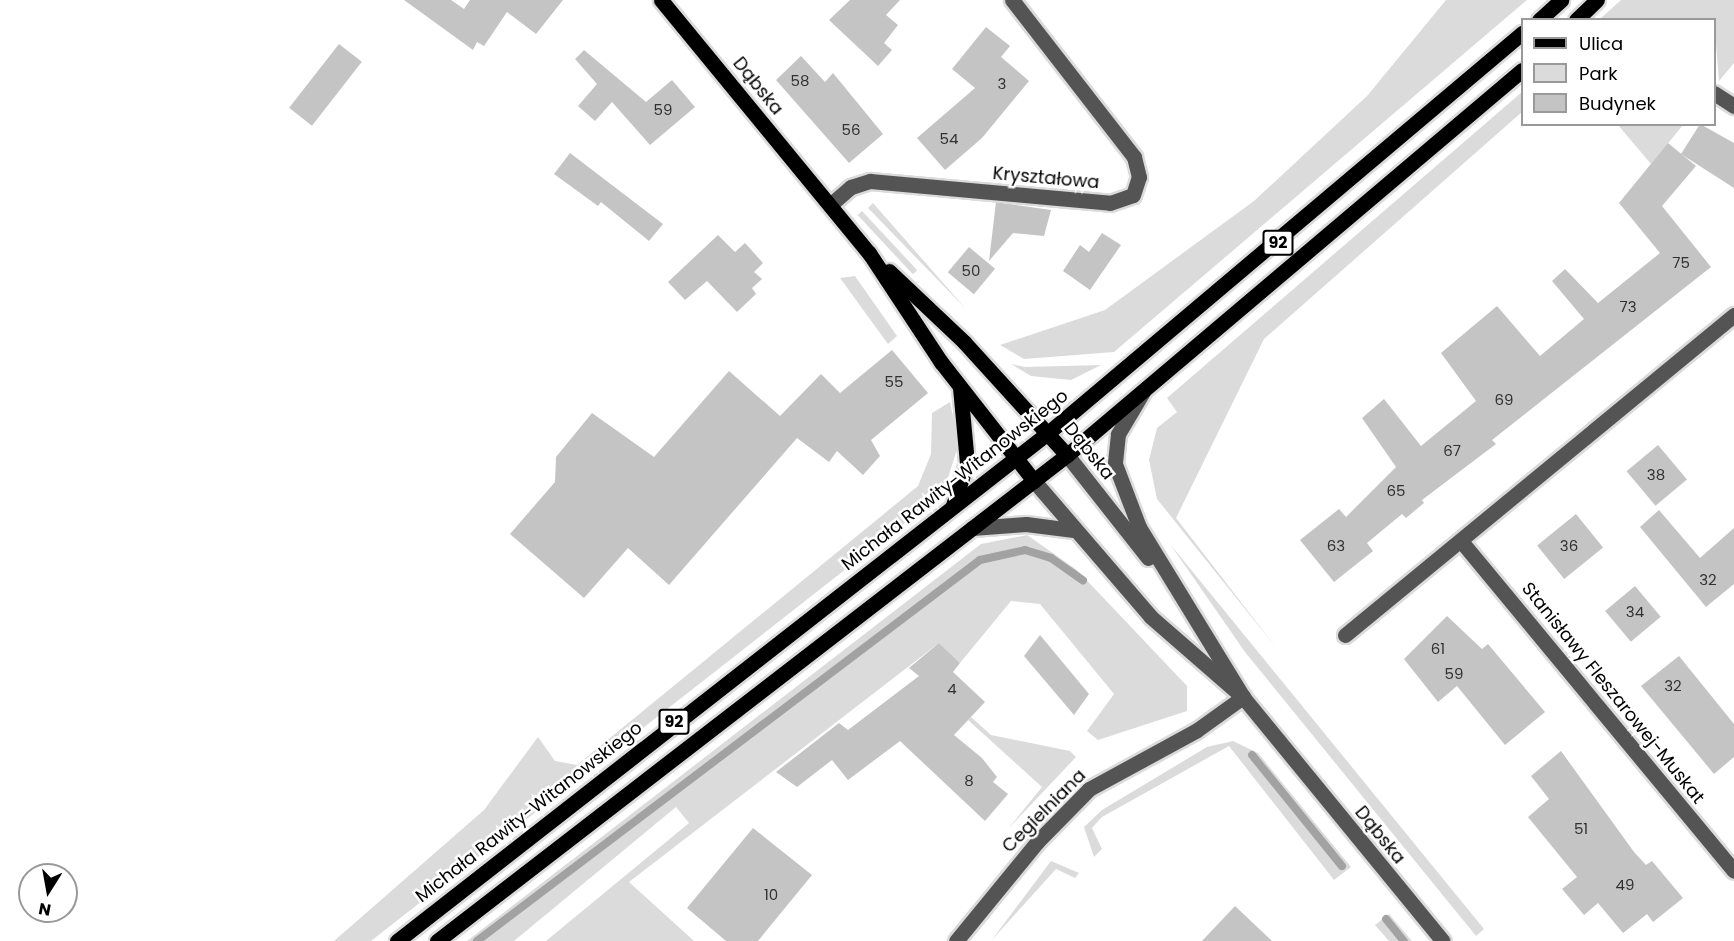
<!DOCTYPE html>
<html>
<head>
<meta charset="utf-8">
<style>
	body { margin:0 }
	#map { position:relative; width:1734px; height:941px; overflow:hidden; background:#fff; font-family:Poppins,sans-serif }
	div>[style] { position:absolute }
	.green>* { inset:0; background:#dbdbdb; transform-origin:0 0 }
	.stream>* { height:8px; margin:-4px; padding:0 4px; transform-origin:4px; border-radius:4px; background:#a2a2a2 }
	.building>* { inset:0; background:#c4c4c4; transform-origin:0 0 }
	.roads { filter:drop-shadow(2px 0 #dbdbdb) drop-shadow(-2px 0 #dbdbdb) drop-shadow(0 2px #dbdbdb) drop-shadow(0 -2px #dbdbdb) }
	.minor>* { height:15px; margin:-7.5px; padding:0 7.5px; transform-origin:7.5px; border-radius:7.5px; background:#545454 }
	.major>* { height:15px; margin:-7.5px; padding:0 7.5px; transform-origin:7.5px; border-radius:7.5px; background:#000 }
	span { translate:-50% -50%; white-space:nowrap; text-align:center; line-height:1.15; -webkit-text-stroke:5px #fff; paint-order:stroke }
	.number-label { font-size:15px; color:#313131 }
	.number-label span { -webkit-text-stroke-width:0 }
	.shield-label span { padding:2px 4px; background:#fff; border:2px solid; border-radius:4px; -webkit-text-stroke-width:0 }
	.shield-label { font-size:16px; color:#000; font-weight:700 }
	.street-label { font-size:18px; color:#000 }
	.legend { position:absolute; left:1521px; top:18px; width:195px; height:108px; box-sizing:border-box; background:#fff; border:2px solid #999; margin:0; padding:8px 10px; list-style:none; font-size:18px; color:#000 }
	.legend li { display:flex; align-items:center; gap:12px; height:30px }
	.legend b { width:30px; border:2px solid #999 }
	.north { position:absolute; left:18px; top:863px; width:60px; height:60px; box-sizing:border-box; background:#fff; border:2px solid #999; border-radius:50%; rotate:191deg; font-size:16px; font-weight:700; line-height:24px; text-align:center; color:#000 }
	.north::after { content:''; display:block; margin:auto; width:21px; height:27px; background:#000; clip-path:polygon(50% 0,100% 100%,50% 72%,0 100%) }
</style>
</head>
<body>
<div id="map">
	<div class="green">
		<i style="clip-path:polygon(1446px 0,1527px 0,1114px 352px,1024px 359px,1000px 345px,1105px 310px,1254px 201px,1367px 96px)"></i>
		<i style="clip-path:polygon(1621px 0,1734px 0,1734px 63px,1719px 81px,1714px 20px,1600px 19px)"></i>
		<i style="clip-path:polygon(1522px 92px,1522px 112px,1264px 339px,1176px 518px,1278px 650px,1157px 499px,1149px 460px,1157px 428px,1177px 412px,1167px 398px)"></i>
		<i style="clip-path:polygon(1618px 125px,1683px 125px,1651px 164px)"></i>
		<i style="clip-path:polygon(873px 203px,966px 309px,868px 208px)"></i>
		<i style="left:862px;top:211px;width:81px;height:6px;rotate:47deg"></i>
		<i style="clip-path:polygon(855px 276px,897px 336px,888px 344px,840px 278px)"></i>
		<i style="clip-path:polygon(1011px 364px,1025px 367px,1101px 365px,1071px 380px,1031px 376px)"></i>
		<i style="clip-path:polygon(950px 402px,959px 443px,948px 478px,925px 507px,371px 941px,334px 941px,484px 810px,538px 737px,555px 761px,577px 765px,918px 486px,931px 454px,932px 413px)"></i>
		<i style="clip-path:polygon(1027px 535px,1077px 570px,1187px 686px,1187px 711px,1098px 740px,1087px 731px,1114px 694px,1040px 604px,1011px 601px,960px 663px,939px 643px,629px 882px,694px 941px,546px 941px,689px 823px,676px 807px,514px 941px,467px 941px,981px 544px)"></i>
		<i style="clip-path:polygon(1170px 544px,1484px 929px,1476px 936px,1245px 652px)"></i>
		<i style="clip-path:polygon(971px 717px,991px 735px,1070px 751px,1076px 757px,1008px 829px,1042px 787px,968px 720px)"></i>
		<i style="clip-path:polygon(1233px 741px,1258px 753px,1351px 867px,1334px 880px,1229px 746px,1102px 817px,1092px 828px,1102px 849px,1094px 857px,1084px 827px,1102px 810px,1207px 747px)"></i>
		<i style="clip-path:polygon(1051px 861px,1079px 873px,1075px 878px,1056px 869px,991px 941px)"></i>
		<i style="clip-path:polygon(1389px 914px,1412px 941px,1389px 941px,1375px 925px)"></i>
	</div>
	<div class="stream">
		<i style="left:1252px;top:755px;width:143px;rotate:51deg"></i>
		<i style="left:1386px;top:919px;width:28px;rotate:51deg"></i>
		<i style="left:477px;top:941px;width:631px;rotate:-37.14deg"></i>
		<i style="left:980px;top:560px;width:46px;rotate:-12.5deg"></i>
		<i style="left:1025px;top:550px;width:27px;rotate:17deg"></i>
		<i style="left:1051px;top:558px;width:39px;rotate:35deg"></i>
	</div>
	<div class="building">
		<i style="clip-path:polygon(404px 0,451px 0,464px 9px,470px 0,563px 0,536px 34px,507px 12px,484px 46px,477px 42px,473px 50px)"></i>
		<i style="clip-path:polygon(850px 0,900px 0,886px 15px,898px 25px,884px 43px,892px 50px,878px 66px,829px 20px)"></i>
		<i style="clip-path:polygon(986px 27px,1010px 46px,1001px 57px,1029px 81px,982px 138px,945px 170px,917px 138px,975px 88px,952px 69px)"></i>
		<i style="left:339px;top:44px;width:29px;height:81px;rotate:38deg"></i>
		<i style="clip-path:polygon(584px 50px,646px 102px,672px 80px,695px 107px,650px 145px,612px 102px,595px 121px,578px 106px,597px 84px,575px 59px)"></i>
		<i style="clip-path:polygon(801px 56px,825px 82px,833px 73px,883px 134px,849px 163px,776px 80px)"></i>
		<i style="clip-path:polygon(1700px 124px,1734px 143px,1734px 188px,1681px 154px)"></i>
		<i style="clip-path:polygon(1668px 143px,1696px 166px,1662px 206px,1711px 267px,1492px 440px,1496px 444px,1422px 500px,1424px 503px,1406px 518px,1402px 514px,1367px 543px,1373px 551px,1334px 582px,1300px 540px,1339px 509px,1346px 517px,1396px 467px,1362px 418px,1384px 399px,1421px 446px,1476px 401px,1441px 353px,1497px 306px,1540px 356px,1584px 319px,1552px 281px,1565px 269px,1598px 303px,1660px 253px,1619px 203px)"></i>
		<i style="clip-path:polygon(570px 153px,663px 224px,649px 241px,601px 202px,598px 206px,554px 174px)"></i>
		<i style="clip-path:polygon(996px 202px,1051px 210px,1044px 236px,1013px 233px,989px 261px)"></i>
		<i style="clip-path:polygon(1102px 233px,1121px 245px,1090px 290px,1063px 271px,1080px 245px,1089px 252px)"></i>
		<i style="clip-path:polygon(718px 235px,735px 252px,745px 243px,763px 263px,754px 272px,762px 279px,752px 288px,756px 294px,737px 312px,707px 281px,685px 300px,668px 282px)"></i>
		<i style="left:969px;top:247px;width:34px;height:33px;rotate:40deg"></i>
		<i style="clip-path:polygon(892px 350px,928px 393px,871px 440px,880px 456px,863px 475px,837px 451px,829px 462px,797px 438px,669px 585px,628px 548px,584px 598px,510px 534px,555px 482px,556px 457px,592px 413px,654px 457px,729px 371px,780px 416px,821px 374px,840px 393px)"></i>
		<i style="left:1658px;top:445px;width:45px;height:41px;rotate:50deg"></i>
		<i style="clip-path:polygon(1659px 510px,1700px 558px,1734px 528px,1734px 584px,1706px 607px,1640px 527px)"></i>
		<i style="left:1576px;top:514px;width:43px;height:50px;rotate:51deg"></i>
		<i style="left:1635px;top:586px;width:40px;height:39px;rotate:50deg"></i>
		<i style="clip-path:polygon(1447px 616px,1482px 649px,1488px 644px,1545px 712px,1505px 745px,1457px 686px,1438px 702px,1404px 659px)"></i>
		<i style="clip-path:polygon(1040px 635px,1089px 694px,1074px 715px,1024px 656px)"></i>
		<i style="clip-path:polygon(939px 643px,960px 663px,953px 672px,985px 702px,954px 735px,982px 758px,997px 777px,993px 782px,1008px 794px,985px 821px,900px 741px,848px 780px,832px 760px,797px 787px,776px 772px,839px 723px,848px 730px,919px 676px,909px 668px)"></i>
		<i style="clip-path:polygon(1679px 656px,1734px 724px,1734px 757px,1714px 774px,1641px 686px)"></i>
		<i style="clip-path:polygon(1561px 751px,1634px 852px,1646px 865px,1652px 861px,1683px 898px,1653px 922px,1647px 914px,1623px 933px,1598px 903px,1584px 915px,1562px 889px,1577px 877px,1528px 817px,1549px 799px,1531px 776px)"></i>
		<i style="clip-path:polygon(753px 828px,812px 875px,758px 941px,726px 941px,687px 908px)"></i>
		<i style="clip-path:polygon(1235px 906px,1272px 941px,1202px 941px)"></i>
	</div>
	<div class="roads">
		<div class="minor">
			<i style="left:1714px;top:93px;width:24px;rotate:33deg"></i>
			<i style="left:830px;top:205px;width:28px;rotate:-41deg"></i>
			<i style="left:851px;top:187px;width:20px;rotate:-18deg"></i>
			<i style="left:870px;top:181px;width:241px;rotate:5.2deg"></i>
			<i style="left:1110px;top:203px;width:24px;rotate:-19deg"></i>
			<i style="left:1133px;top:195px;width:19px;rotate:-72deg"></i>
			<i style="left:1139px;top:177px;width:21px;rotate:-104deg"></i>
			<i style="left:1134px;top:157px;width:199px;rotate:-127.8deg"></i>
			<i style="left:1143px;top:392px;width:49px;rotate:120.8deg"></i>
			<i style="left:1118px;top:434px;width:30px;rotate:96deg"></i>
			<i style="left:1115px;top:464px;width:67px;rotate:69.1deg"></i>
			<i style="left:1139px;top:527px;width:199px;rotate:58.5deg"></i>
			<i style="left:1243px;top:697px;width:315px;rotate:50.7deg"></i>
			<i style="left:1067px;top:455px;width:131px;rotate:51.8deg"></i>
			<i style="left:1034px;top:481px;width:179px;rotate:49.3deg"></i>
			<i style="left:1151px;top:617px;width:116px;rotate:41.1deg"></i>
			<i style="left:972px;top:528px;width:54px;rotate:-4.2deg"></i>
			<i style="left:1026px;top:524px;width:46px;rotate:7.4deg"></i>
			<i style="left:1461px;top:541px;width:428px;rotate:50.4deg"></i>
			<i style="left:1345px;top:635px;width:504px;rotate:-39.44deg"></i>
			<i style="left:956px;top:941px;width:128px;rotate:-50.7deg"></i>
			<i style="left:1037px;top:842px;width:74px;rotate:-45.5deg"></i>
			<i style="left:1089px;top:789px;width:123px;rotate:-28.6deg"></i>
			<i style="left:1197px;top:730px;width:57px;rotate:-35.7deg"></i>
		</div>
		<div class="major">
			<i style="left:661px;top:0;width:328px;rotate:50.6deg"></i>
			<i style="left:869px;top:253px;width:131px;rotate:56.6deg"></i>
			<i style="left:941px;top:362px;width:151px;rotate:52deg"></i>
			<i style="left:1539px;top:20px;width:30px;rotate:-42deg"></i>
			<i style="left:1576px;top:20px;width:29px;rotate:-44deg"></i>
			<i style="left:889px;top:271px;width:103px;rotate:43.4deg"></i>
			<i style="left:964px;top:342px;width:153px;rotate:47.7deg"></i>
			<i style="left:953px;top:505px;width:44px;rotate:-71.6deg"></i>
			<i style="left:967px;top:463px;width:75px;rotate:-95.3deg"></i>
			<i style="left:397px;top:941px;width:827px;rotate:-37.98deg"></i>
			<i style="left:1049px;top:432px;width:619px;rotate:-40.15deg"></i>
			<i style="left:437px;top:941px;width:796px;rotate:-37.65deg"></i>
			<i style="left:1067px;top:455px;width:596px;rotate:-40.24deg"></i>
		</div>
	</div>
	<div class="number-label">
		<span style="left:800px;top:81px">58</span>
		<span style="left:1002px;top:84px">3</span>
		<span style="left:663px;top:110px">59</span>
		<span style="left:851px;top:130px">56</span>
		<span style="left:949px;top:139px">54</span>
		<span style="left:1681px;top:263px">75</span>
		<span style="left:971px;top:271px">50</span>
		<span style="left:1628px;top:307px">73</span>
		<span style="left:894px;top:382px">55</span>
		<span style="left:1504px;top:400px">69</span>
		<span style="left:1452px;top:451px">67</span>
		<span style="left:1656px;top:475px">38</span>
		<span style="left:1396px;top:491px">65</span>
		<span style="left:1336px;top:546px">63</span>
		<span style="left:1569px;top:546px">36</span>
		<span style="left:1708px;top:580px">32</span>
		<span style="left:1635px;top:612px">34</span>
		<span style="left:1438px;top:649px">61</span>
		<span style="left:1454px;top:674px">59</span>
		<span style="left:1673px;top:686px">32</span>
		<span style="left:952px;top:689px">4</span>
		<span style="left:969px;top:781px">8</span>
		<span style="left:1581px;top:829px">51</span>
		<span style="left:1625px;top:885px">49</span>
		<span style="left:771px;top:895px">10</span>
	</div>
	<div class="shield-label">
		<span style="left:1278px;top:243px">92</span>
		<span style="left:674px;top:722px">92</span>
	</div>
	<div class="street-label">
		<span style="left:758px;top:86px;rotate:51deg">Dąbska</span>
		<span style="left:1046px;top:178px;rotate:5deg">Kryształowa</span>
		<span style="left:1089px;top:451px;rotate:51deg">Dąbska</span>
		<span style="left:955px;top:480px;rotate:-38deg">Michała Rawity-Witanowskiego</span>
		<span style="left:1613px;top:693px;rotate:51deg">Stanisławy Fleszarowej-Muskat</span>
		<span style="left:1044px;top:811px;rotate:-45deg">Cegielniana</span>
		<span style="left:529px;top:812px;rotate:-38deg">Michała Rawity-Witanowskiego</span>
		<span style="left:1380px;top:835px;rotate:51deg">Dąbska</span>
	</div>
	<ul class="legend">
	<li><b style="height:8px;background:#000"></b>Ulica</li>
	<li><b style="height:16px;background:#dbdbdb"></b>Park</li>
	<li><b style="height:16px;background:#c4c4c4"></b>Budynek</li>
	</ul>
	<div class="north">N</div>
</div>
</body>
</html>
